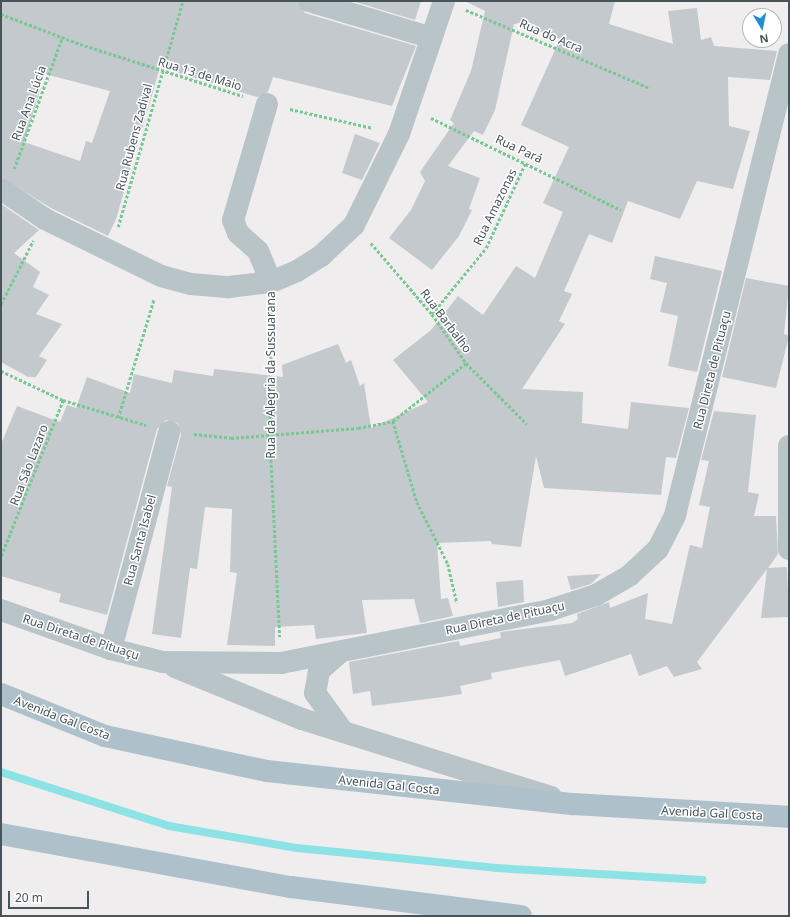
<!DOCTYPE html>
<html>
<head>
<meta charset="utf-8">
<style>
	body { margin:0 }
	#map { position:relative; width:790px; height:917px; overflow:hidden; background:#f0edee; font-family:"Noto Sans",sans-serif }
	div>[style] { position:absolute }
	.stream>* { height:8px; margin:-4px; padding:0 4px; transform-origin:4px; border-radius:4px; background:#8de2e6 }
	.building>* { inset:0; background:#c4c9cd }
	.path>* { height:2.5px; margin-top:-1.25px; transform-origin:0; background:repeating-linear-gradient(90deg,#77c893 0 3px,transparent 0 5px) }
	.minor>* { height:22px; margin:-11px; padding:0 11px; transform-origin:11px; border-radius:11px; background:#b9c4c9 }
	.major>* { height:22px; margin:-11px; padding:0 11px; transform-origin:11px; border-radius:11px; background:#aec1cb }
	span { translate:-50% -50%; white-space:nowrap; text-align:center; line-height:1.15; -webkit-text-stroke:3px #fff; paint-order:stroke }
	.street-label { font-size:12px; color:#475459 }
	.frame { position:absolute; inset:0; border:2px solid #475459; pointer-events:none }
	.north { position:absolute; left:742px; top:8px; width:40px; height:40px; box-sizing:border-box; background:#fff; border:1px solid #b5bbbd; border-radius:50%; rotate:170deg; font-size:11px; font-weight:700; line-height:16px; text-align:center; color:#475459 }
	.north::after { content:''; display:block; margin:auto; width:14px; height:18px; background:#238dd4; clip-path:polygon(50% 0,100% 100%,50% 72%,0 100%) }
	.scale { position:absolute; left:8px; top:891px; width:81px; height:18px; box-sizing:border-box; border:2px solid #475459; border-top:0; padding-left:5px; font-size:12px; line-height:14px; white-space:nowrap; color:#475459; -webkit-text-stroke:3px #fff; paint-order:stroke }
</style>
</head>
<body>
<div id="map">
	<div class="stream">
		<i style="left:1px;top:772px;width:176px;rotate:17.8deg"></i>
		<i style="left:169px;top:826px;width:130px;rotate:9.8deg"></i>
		<i style="left:297px;top:848px;width:200px;rotate:5.7deg"></i>
		<i style="left:496px;top:868px;width:207px;rotate:3.3deg"></i>
	</div>
	<div class="building">
		<i style="clip-path:polygon(evenodd,1px 1px,297px 1px,305px 13px,416px 46px,392px 106px,273px 77px,268px 92px,257px 97px,160px 67px,116px 219px,108px 236px,51px 208px,1px 177px,1px 1px,45px 74px,110px 91px,92px 143px,86px 141px,80px 161px,24px 142px,45px 74px)"></i>
		<i style="clip-path:polygon(352px 1px,421px 1px,415px 20px)"></i>
		<i style="clip-path:polygon(465px 1px,615px 1px,609px 24px,673px 44px,668px 11px,697px 8px,701px 40px,711px 37px,714px 46px,777px 51px,770px 80px,728px 77px,729px 126px,750px 131px,733px 189px,697px 181px,680px 219px,628px 201px,612px 243px,589px 234px,564px 291px,572px 294px,559px 321px,565px 324px,522px 389px,583px 392px,582px 423px,628px 429px,631px 402px,689px 408px,676px 458px,666px 457px,661px 495px,544px 488px,536px 456px,521px 547px,492px 544px,491px 541px,437px 543px,441px 599px,448px 598px,453px 616px,420px 623px,414px 599px,362px 600px,367px 633px,316px 639px,314px 625px,275px 627px,275px 646px,227px 645px,237px 573px,230px 572px,232px 509px,205px 507px,197px 569px,190px 568px,181px 638px,152px 634px,172px 487px,167px 486px,181px 435px,178px 423px,166px 420px,157px 429px,107px 615px,59px 602px,61px 594px,1px 576px,1px 444px,17px 406px,60px 422px,67px 405px,76px 408px,87px 377px,130px 393px,134px 374px,172px 383px,174px 370px,213px 376px,214px 369px,283px 377px,282px 365px,338px 344px,346px 363px,351px 360px,360px 386px,364px 383px,371px 428px,428px 402px,393px 360px,431px 330px,458px 296px,483px 315px,516px 266px,535px 278px,563px 212px,543px 203px,569px 147px,521px 125px,560px 39px,519px 23px,514px 24px,495px 110px,483px 135px,474px 131px,448px 166px,480px 178px,469px 209px,472px 210px,459px 236px,432px 270px,389px 238px,411px 210px,425px 181px,420px 172px,454px 123px,450px 120px,471px 71px,485px 11px)"></i>
		<i style="clip-path:polygon(355px 134px,380px 143px,362px 180px,342px 173px)"></i>
		<i style="clip-path:polygon(1px 204px,39px 230px,14px 253px,40px 272px,33px 287px,49px 295px,36px 314px,62px 324px,39px 356px,47px 360px,36px 377px,28px 377px,1px 362px)"></i>
		<i style="clip-path:polygon(655px 256px,722px 271px,697px 372px,668px 366px,678px 316px,660px 312px,667px 283px,650px 279px)"></i>
		<i style="clip-path:polygon(746px 278px,789px 286px,784px 334px,789px 336px,776px 388px,722px 377px)"></i>
		<i style="clip-path:polygon(714px 411px,756px 415px,748px 492px,759px 494px,754px 516px,776px 516px,778px 554px,768px 568px,787px 567px,789px 617px,761px 618px,767px 569px,697px 662px,702px 669px,674px 677px,667px 666px,639px 676px,631px 654px,565px 676px,560px 660px,491px 673px,492px 679px,460px 686px,462px 694px,435px 698px,372px 706px,370px 691px,353px 694px,349px 662px,459px 641px,460px 646px,501px 638px,500px 632px,572px 623px,578px 619px,577px 614px,609px 602px,610px 608px,648px 593px,645px 619px,672px 624px,690px 545px,702px 548px,710px 507px,699px 505px,709px 461px,701px 460px)"></i>
		<i style="clip-path:polygon(601px 574px,591px 584px,571px 590px,567px 576px)"></i>
		<i style="clip-path:polygon(523px 580px,524px 602px,498px 607px,496px 582px)"></i>
	</div>
	<div class="path">
		<i style="left:466px;top:10px;width:200px;rotate:23deg"></i>
		<i style="left:1px;top:14px;width:85px;rotate:20.8deg"></i>
		<i style="left:80px;top:44px;width:171px;rotate:17.7deg"></i>
		<i style="left:290px;top:109px;width:85px;rotate:12.9deg"></i>
		<i style="left:431px;top:118px;width:211px;rotate:25.8deg"></i>
		<i style="left:14px;top:169px;width:140px;rotate:-69.9deg"></i>
		<i style="left:118px;top:227px;width:235px;rotate:-74deg"></i>
		<i style="left:371px;top:243px;width:94px;rotate:49.3deg"></i>
		<i style="left:432px;top:314px;width:60px;rotate:55.2deg"></i>
		<i style="left:466px;top:363px;width:86px;rotate:45deg"></i>
		<i style="left:1px;top:304px;width:71px;rotate:-63.1deg"></i>
		<i style="left:272px;top:306px;width:129px;rotate:90.9deg"></i>
		<i style="left:270px;top:435px;width:202px;rotate:87.2deg"></i>
		<i style="left:432px;top:314px;width:85px;rotate:-50.7deg"></i>
		<i style="left:486px;top:248px;width:95px;rotate:-65.1deg"></i>
		<i style="left:1px;top:371px;width:68px;rotate:25.1deg"></i>
		<i style="left:63px;top:400px;width:87px;rotate:16.8deg"></i>
		<i style="left:118px;top:418px;width:124px;rotate:-73.2deg"></i>
		<i style="left:393px;top:421px;width:84px;rotate:73.5deg"></i>
		<i style="left:417px;top:502px;width:69px;rotate:63.4deg"></i>
		<i style="left:448px;top:564px;width:40px;rotate:77deg"></i>
		<i style="left:194px;top:434px;width:37px;rotate:6deg"></i>
		<i style="left:231px;top:438px;width:127px;rotate:-4.5deg"></i>
		<i style="left:358px;top:428px;width:36px;rotate:-11deg"></i>
		<i style="left:393px;top:421px;width:93px;rotate:-38.5deg"></i>
		<i style="left:1px;top:556px;width:168px;rotate:-68.3deg"></i>
	</div>
	<div class="minor">
		<i style="left:309px;top:1px;width:128px;rotate:16.7deg"></i>
		<i style="left:267px;top:104px;width:121px;rotate:106.3deg"></i>
		<i style="left:233px;top:220px;width:14px;rotate:69deg"></i>
		<i style="left:238px;top:233px;width:27px;rotate:42deg"></i>
		<i style="left:258px;top:251px;width:34px;rotate:67deg"></i>
		<i style="left:1px;top:189px;width:53px;rotate:34.3deg"></i>
		<i style="left:45px;top:219px;width:129px;rotate:26.2deg"></i>
		<i style="left:161px;top:276px;width:31px;rotate:15deg"></i>
		<i style="left:191px;top:284px;width:38px;rotate:5deg"></i>
		<i style="left:229px;top:287px;width:42px;rotate:-6.8deg"></i>
		<i style="left:271px;top:282px;width:28px;rotate:-23deg"></i>
		<i style="left:297px;top:271px;width:28px;rotate:-32deg"></i>
		<i style="left:321px;top:256px;width:45px;rotate:-43.2deg"></i>
		<i style="left:354px;top:225px;width:102px;rotate:-63.7deg"></i>
		<i style="left:399px;top:134px;width:140px;rotate:-71.3deg"></i>
		<i style="left:789px;top:446px;width:103px;rotate:90deg"></i>
		<i style="left:1px;top:610px;width:117px;rotate:19.5deg"></i>
		<i style="left:111px;top:649px;width:54px;rotate:14deg"></i>
		<i style="left:163px;top:662px;width:118px;rotate:0.5deg"></i>
		<i style="left:281px;top:663px;width:274px;rotate:-11.1deg"></i>
		<i style="left:550px;top:610px;width:48px;rotate:-18.1deg"></i>
		<i style="left:596px;top:595px;width:39px;rotate:-30deg"></i>
		<i style="left:630px;top:575px;width:38px;rotate:-43deg"></i>
		<i style="left:658px;top:549px;width:38px;rotate:-63deg"></i>
		<i style="left:675px;top:515px;width:475px;rotate:-76.1deg"></i>
		<i style="left:111px;top:649px;width:225px;rotate:-75deg"></i>
		<i style="left:339px;top:653px;width:27px;rotate:138deg"></i>
		<i style="left:319px;top:671px;width:22px;rotate:100deg"></i>
		<i style="left:315px;top:693px;width:46px;rotate:53.9deg"></i>
		<i style="left:175px;top:667px;width:137px;rotate:22.3deg"></i>
		<i style="left:302px;top:719px;width:261px;rotate:17.4deg"></i>
	</div>
	<div class="major">
		<i style="left:1px;top:694px;width:112px;rotate:22deg"></i>
		<i style="left:105px;top:736px;width:166px;rotate:12.2deg"></i>
		<i style="left:267px;top:771px;width:308px;rotate:6.2deg"></i>
		<i style="left:573px;top:804px;width:216px;rotate:3.4deg"></i>
		<i style="left:1px;top:834px;width:295px;rotate:10.4deg"></i>
		<i style="left:291px;top:887px;width:232px;rotate:7.2deg"></i>
	</div>
	<div class="street-label">
		<span style="left:551px;top:36px;rotate:23deg">Rua do Acra</span>
		<span style="left:200px;top:74px;rotate:17deg">Rua 13 de Maio</span>
		<span style="left:29px;top:103px;rotate:-70deg">Rua Ana Lúcia</span>
		<span style="left:134px;top:137px;rotate:-75deg">Rua Rubens Zadival</span>
		<span style="left:519px;top:149px;rotate:25deg">Rua Pará</span>
		<span style="left:495px;top:207px;rotate:-64deg">Rua Amazonas</span>
		<span style="left:446px;top:321px;rotate:53deg">Rua Barbalho</span>
		<span style="left:712px;top:370px;rotate:-76deg">Rua Direta de Pituaçu</span>
		<span style="left:271px;top:375px;rotate:-90deg">Rua da Alegria da Sussuarana</span>
		<span style="left:29px;top:465px;rotate:-69deg">Rua São Lazaro</span>
		<span style="left:140px;top:540px;rotate:-75deg">Rua Santa Isabel</span>
		<span style="left:505px;top:618px;rotate:-12deg">Rua Direta de Pituaçu</span>
		<span style="left:81px;top:637px;rotate:18deg">Rua Direta de Pituaçu</span>
		<span style="left:62px;top:718px;rotate:21deg">Avenida Gal Costa</span>
		<span style="left:389px;top:785px;rotate:6deg">Avenida Gal Costa</span>
		<span style="left:712px;top:813px;rotate:3deg">Avenida Gal Costa</span>
	</div>
	<div class="frame"></div>
	<div class="north">N</div>
	<div class="scale">20 m</div>
</div>
</body>
</html>
